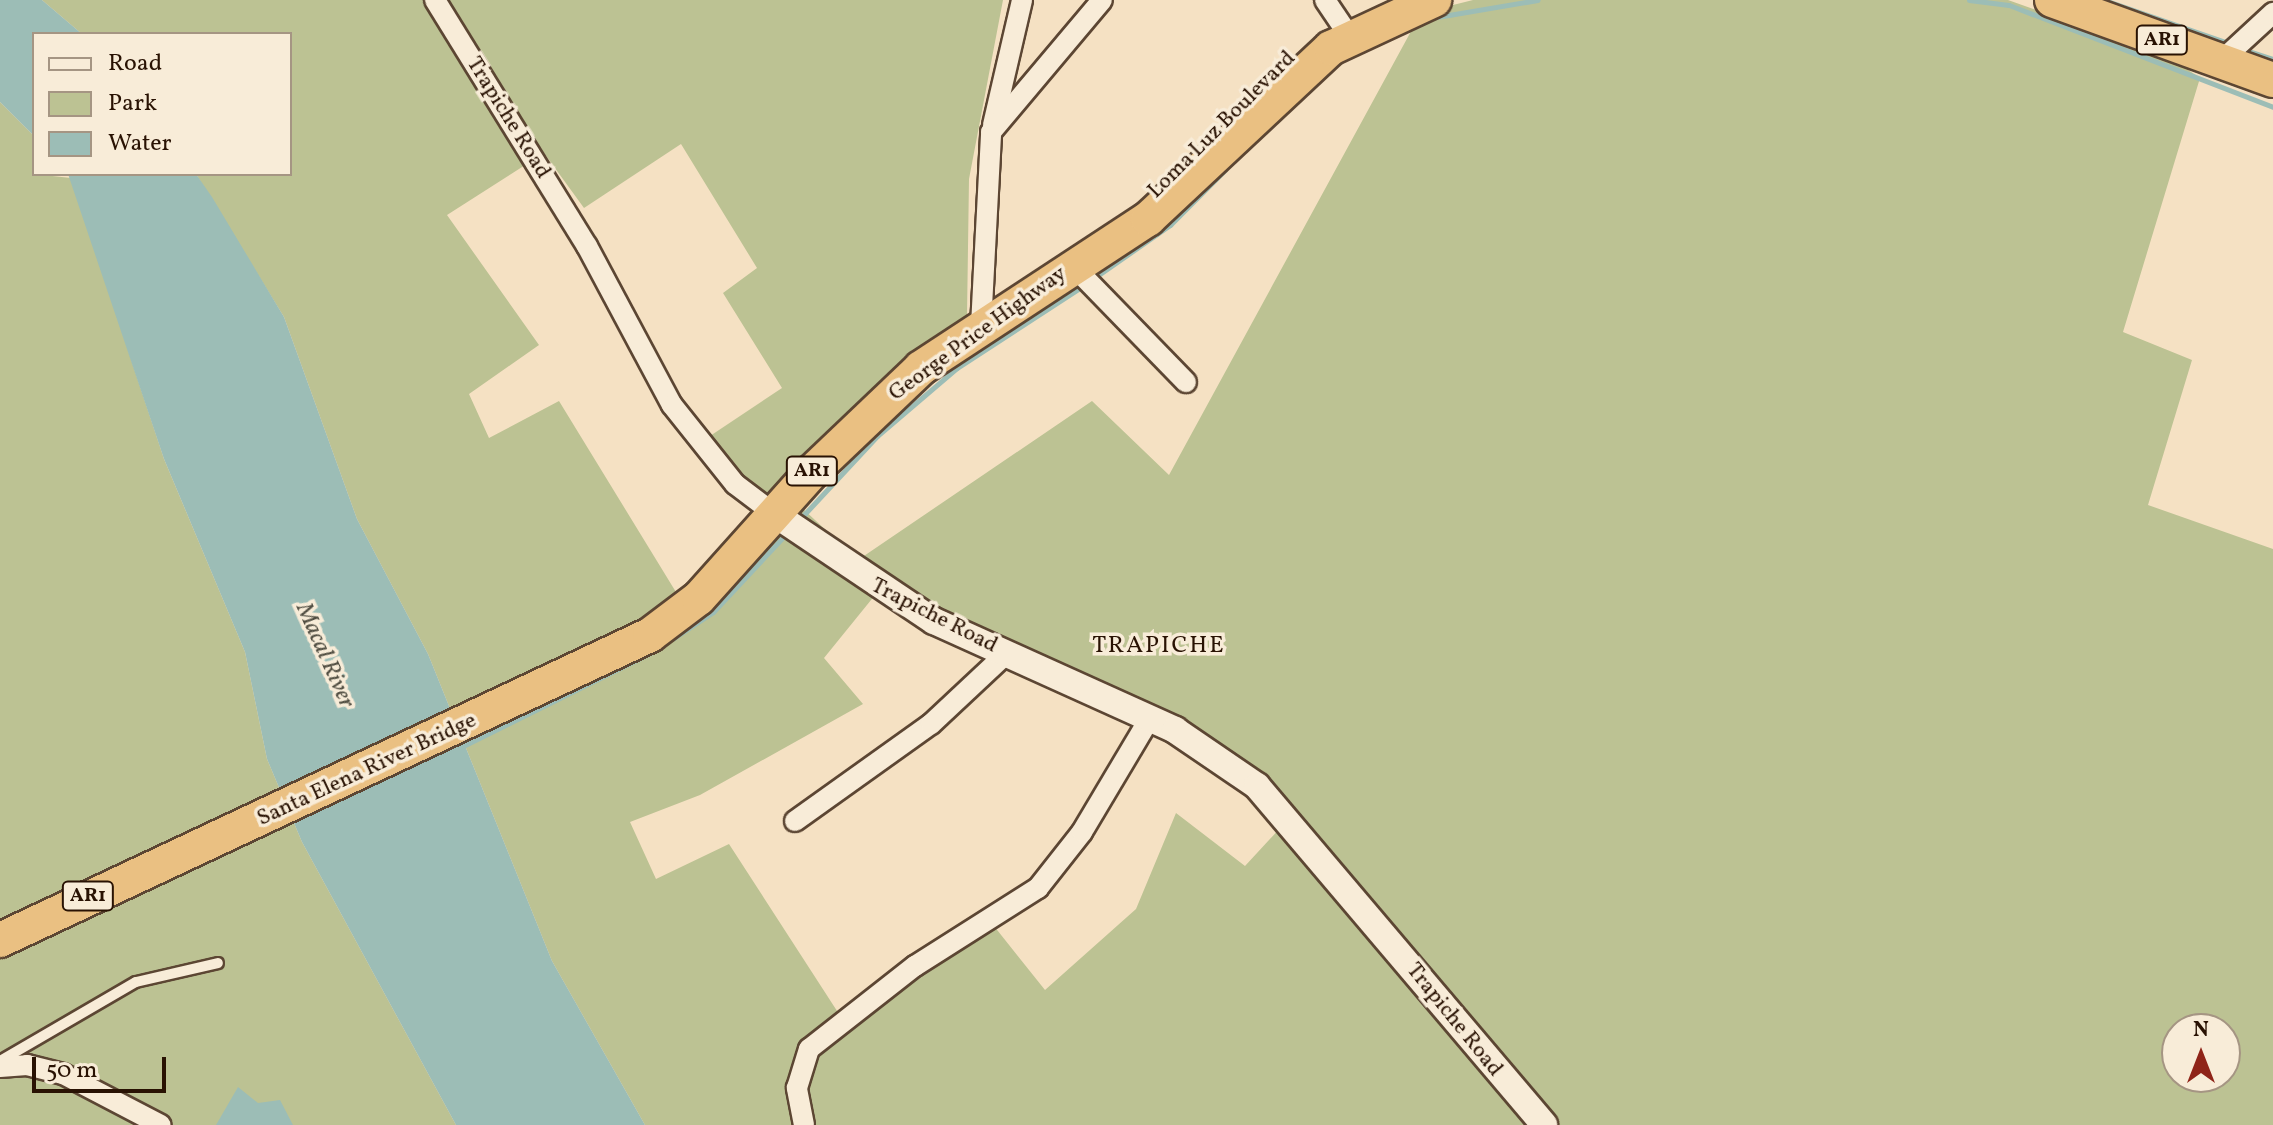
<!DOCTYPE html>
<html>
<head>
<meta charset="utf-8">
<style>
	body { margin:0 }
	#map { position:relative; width:2273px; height:1125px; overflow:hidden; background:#f5e1c3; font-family:Vollkorn,serif }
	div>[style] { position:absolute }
	.green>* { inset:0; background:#bcc293 }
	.water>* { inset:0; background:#9cbdb6 }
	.stream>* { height:5px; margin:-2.5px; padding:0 2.5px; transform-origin:2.5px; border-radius:2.5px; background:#9cbdb6 }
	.roads { filter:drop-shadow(2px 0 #5c4633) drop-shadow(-2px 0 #5c4633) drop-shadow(0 2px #5c4633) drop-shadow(0 -2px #5c4633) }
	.service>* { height:10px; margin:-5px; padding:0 5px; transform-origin:5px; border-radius:5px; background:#f8ecd8 }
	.minor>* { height:20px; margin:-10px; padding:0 10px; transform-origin:10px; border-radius:10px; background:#f8ecd8 }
	.tertiary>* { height:26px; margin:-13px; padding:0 13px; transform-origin:13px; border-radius:13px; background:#f8ecd8 }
	.trunk>* { height:34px; margin:-17px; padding:0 17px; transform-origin:17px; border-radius:17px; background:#eac082 }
	span { translate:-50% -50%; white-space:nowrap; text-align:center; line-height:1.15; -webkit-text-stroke:7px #f8ecd8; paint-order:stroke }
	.shield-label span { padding:2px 6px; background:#f8ecd8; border:2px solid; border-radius:6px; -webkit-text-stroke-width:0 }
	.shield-label { font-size:20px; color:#291203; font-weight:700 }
	.street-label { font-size:22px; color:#291203 }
	.neighbourhood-label { font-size:24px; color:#291203; letter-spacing:2px }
	.water-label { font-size:24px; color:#514e42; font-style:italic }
	.legend { position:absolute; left:32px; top:32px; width:260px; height:144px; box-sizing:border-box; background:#f8ecd8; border:2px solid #a59583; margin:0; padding:10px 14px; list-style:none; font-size:24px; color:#291203 }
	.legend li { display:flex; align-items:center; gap:16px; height:40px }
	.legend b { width:40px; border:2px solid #a59583 }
	.north { position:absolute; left:2161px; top:1013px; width:80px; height:80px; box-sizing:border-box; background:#f8ecd8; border:2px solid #a59583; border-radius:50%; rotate:0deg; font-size:22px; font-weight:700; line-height:32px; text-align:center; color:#291203 }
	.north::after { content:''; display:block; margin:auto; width:28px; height:36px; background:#8f2418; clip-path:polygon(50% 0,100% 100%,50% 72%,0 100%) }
	.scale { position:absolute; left:32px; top:1057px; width:134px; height:36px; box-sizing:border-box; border:4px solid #291203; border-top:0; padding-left:10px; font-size:24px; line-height:28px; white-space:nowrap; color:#291203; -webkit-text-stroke:6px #f8ecd8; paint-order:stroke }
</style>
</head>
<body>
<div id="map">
	<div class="green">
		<i style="clip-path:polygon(evenodd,42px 0,1003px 0,969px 179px,967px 317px,768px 499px,707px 438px,782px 388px,723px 293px,757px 268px,681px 144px,584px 208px,544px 153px,447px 215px,539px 345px,469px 394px,489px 438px,559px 401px,679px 597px,563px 694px,647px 654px,801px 507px,858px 560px,1092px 401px,1169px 475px,1421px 13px,1473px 0,2008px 0,2169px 57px,2200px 78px,2123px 332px,2192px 360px,2148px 505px,2273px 549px,2273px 1125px,645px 1125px,552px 961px,428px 654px,357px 519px,284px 317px,196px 174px,290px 174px,290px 34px,82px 34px,42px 0,884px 584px,1196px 727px,1295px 812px,1245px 866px,1176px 813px,1136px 909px,1045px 990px,986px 916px,839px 1014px,729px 844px,656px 879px,630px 822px,700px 795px,863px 704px,824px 658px,884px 584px,42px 0,2177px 1029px,2225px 1029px,2225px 1077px,2177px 1077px,2177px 1029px)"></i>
		<i style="clip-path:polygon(0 102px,34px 136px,34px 174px,71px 178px,164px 459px,245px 652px,267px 759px,302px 842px,456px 1125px,0 1125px)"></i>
	</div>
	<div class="water">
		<i style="clip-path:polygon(0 0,42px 0,82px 34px,34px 34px,34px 136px,0 102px)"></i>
		<i style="clip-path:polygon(68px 174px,196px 174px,212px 197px,284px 317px,357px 519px,428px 654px,552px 961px,645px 1125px,456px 1125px,302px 842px,267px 759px,245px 652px,164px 459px)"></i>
		<i style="clip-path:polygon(238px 1087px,258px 1103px,280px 1100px,293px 1125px,216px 1125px)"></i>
	</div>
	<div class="stream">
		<i style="left:1969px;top:0;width:40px;rotate:7.1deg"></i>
		<i style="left:2009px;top:5px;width:283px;rotate:21.1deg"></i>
		<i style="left:2104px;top:0;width:134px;rotate:19.1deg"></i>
		<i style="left:1437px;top:17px;width:102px;rotate:-9.6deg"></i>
		<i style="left:2251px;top:52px;width:23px;rotate:18deg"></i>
		<i style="left:1094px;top:278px;width:93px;rotate:-34.9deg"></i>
		<i style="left:1170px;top:225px;width:78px;rotate:-45deg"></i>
		<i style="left:799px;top:520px;width:115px;rotate:-47.1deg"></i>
		<i style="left:877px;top:436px;width:105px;rotate:-40.4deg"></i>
		<i style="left:957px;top:368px;width:154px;rotate:-33.1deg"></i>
		<i style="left:674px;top:638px;width:47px;rotate:-33.7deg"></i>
		<i style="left:713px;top:612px;width:107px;rotate:-46.9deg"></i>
		<i style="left:461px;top:747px;width:213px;rotate:-26.4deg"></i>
	</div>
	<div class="roads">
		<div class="service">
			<i style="left:0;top:1061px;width:157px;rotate:-30.2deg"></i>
			<i style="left:136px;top:982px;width:84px;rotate:-13deg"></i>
		</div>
		<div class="minor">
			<i style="left:435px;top:0;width:289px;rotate:58.3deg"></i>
			<i style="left:587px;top:246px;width:180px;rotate:61.9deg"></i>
			<i style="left:672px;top:405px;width:101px;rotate:51.4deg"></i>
			<i style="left:735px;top:484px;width:51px;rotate:37.1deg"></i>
			<i style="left:1325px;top:0;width:45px;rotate:56deg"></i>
			<i style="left:2221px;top:61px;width:71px;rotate:-42.7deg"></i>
			<i style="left:993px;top:125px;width:128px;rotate:-76.9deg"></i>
			<i style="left:1073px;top:266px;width:162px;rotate:45.8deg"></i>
			<i style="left:981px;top:326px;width:194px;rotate:-87deg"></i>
			<i style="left:991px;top:132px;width:172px;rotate:-49.9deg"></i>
			<i style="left:795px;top:821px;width:167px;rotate:-35.5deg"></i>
			<i style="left:931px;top:724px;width:104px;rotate:-43.1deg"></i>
			<i style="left:0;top:1067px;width:27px;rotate:-4deg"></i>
			<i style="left:27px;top:1065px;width:37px;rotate:14deg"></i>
			<i style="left:63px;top:1074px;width:110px;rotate:27.5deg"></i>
			<i style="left:804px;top:1125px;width:38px;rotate:-101deg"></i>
			<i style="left:797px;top:1088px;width:41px;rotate:-72.9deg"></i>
			<i style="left:809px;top:1049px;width:135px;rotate:-38.1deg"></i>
			<i style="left:915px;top:966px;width:146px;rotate:-32.4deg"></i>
			<i style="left:1038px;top:888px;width:71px;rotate:-51.8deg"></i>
			<i style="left:1082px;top:832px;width:133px;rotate:-59.2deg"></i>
		</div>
		<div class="tertiary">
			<i style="left:776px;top:515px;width:190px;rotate:33.9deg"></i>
			<i style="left:934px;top:621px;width:265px;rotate:24.3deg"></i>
			<i style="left:1175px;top:730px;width:99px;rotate:34.3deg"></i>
			<i style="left:1257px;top:786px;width:444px;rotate:49.7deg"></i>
		</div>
		<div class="trunk">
			<i style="left:2052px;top:0;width:235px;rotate:19.9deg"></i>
			<i style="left:0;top:940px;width:718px;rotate:-25.14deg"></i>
			<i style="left:650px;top:635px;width:61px;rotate:-37.1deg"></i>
			<i style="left:699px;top:598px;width:171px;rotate:-48.1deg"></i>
			<i style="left:813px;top:471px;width:149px;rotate:-43.6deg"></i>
			<i style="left:921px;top:368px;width:272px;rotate:-33.3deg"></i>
			<i style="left:1148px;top:219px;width:250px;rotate:-43.1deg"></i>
			<i style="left:1331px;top:48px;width:114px;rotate:-25deg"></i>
		</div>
	</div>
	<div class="shield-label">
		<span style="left:2162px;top:40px">AR1</span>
		<span style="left:812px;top:471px">AR1</span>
		<span style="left:88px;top:896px">AR1</span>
	</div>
	<div class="street-label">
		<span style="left:508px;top:118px;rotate:58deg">Trapiche Road</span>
		<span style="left:1222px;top:125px;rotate:-45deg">Loma Luz Boulevard</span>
		<span style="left:978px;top:334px;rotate:-36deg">George Price Highway</span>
		<span style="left:934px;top:616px;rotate:27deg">Trapiche Road</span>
		<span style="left:367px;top:770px;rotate:-25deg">Santa Elena River Bridge</span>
		<span style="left:1454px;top:1020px;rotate:51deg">Trapiche Road</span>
	</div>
	<div class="neighbourhood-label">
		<span style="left:1159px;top:647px">TRAPICHE</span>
	</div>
	<div class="water-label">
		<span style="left:324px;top:656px;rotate:66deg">Macal River</span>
	</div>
	<ul class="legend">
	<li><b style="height:10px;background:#f8ecd8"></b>Road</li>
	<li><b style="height:22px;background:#bcc293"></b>Park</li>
	<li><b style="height:22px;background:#9cbdb6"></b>Water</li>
	</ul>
	<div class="north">N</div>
	<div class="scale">50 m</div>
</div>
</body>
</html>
